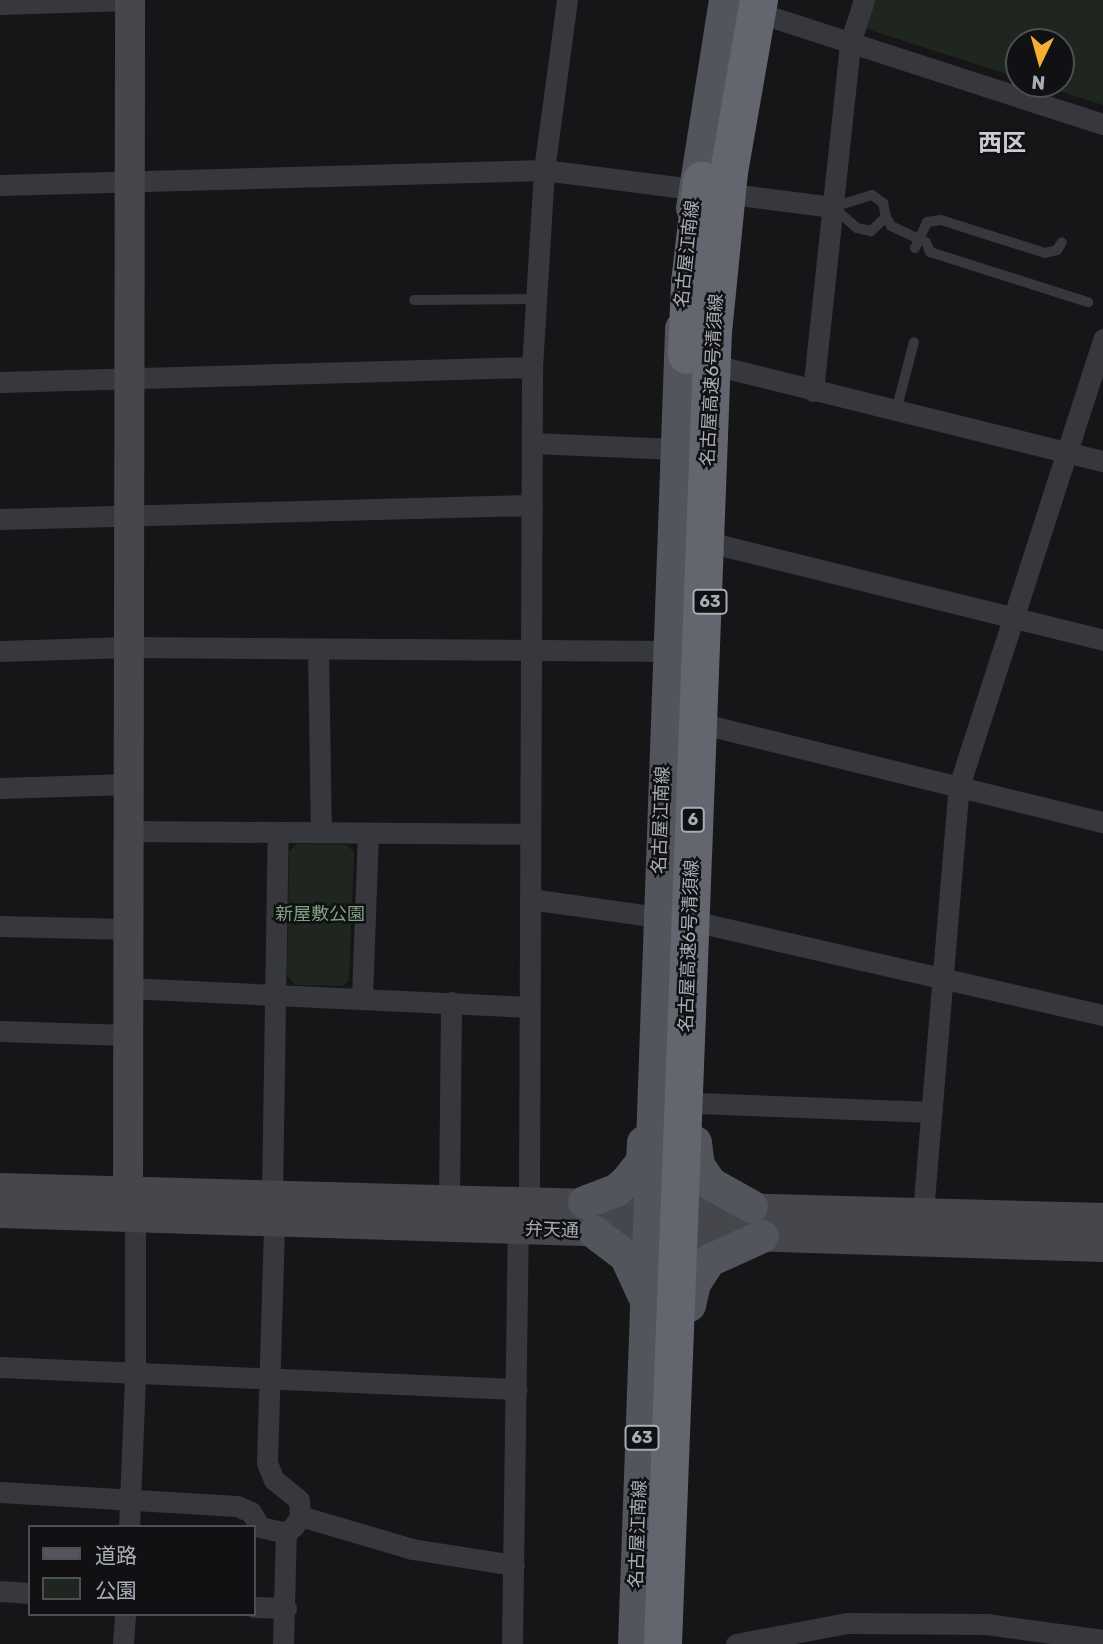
<!DOCTYPE html>
<html>
<head>
<meta charset="utf-8">
<style>
	body { margin:0 }
	#map { position:relative; width:1103px; height:1644px; overflow:hidden; background:#161618; font-family:Rubik,"Noto Sans JP",sans-serif }
	div>[style] { position:absolute }
	.green>* { inset:0; background:#1e261f }
	.lane>* { height:10px; margin:-5px; padding:0 5px; transform-origin:5px; border-radius:5px; background:#37383d }
	.street>* { height:21px; margin:-10.5px; padding:0 10.5px; transform-origin:10.5px; border-radius:10.5px; background:#37383d }
	.secondary>* { height:30px; margin:-15px; padding:0 15px; transform-origin:15px; border-radius:15px; background:#45474d }
	.primary>* { height:33px; margin:-16.5px; padding:0 16.5px; transform-origin:16.5px; border-radius:16.5px; background:#53555c }
	.highway-bridge>* { height:38px; margin:-19px; padding:0 19px; transform-origin:19px; border-radius:19px; background:#63666e }
	span { translate:-50% -50%; white-space:nowrap; text-align:center; line-height:1.15; -webkit-text-stroke:5px #111113; paint-order:stroke }
	.shield-label span { padding:2px 5px; background:#111113; border:2px solid; border-radius:5px; -webkit-text-stroke-width:0 }
	.shield-label { font-size:16px; color:#a8adb8; font-weight:700 }
	.street-label { font-size:18px; color:#a8adb8 }
	.park-label { font-size:18px; color:#7fa381 }
	.district-label { font-size:24px; color:#c9ccd4; font-weight:700 }
	.legend { position:absolute; left:28px; top:1525px; width:228px; height:91px; box-sizing:border-box; background:#111113; border:2px solid #4d4f55; margin:0; padding:9px 12px; list-style:none; font-size:21px; color:#a8adb8 }
	.legend li { display:flex; align-items:center; gap:14px; height:35px }
	.legend b { width:35px; border:2px solid #4d4f55 }
	.north { position:absolute; left:1005px; top:28px; width:70px; height:70px; box-sizing:border-box; background:#111113; border:2px solid #4d4f55; border-radius:50%; rotate:185deg; font-size:19px; font-weight:700; line-height:28px; text-align:center; color:#a8adb8 }
	.north::after { content:''; display:block; margin:auto; width:24px; height:32px; background:#f2b134; clip-path:polygon(50% 0,100% 100%,50% 72%,0 100%) }
</style>
</head>
<body>
<div id="map">
	<div class="green">
		<i style="clip-path:polygon(870px 0,1103px 0,1103px 105px,1037px 84px,1061px 84px,1061px 42px,1019px 42px,1019px 78px,864px 28px)"></i>
		<i style="clip-path:polygon(297px 844px,347px 845px,354px 852px,349px 980px,343px 986px,295px 985px,287px 976px,289px 852px)"></i>
	</div>
	<div class="lane">
		<i style="left:872px;top:195px;width:14px;rotate:36deg"></i>
		<i style="left:883px;top:203px;width:14px;rotate:78deg"></i>
		<i style="left:886px;top:217px;width:21px;rotate:137deg"></i>
		<i style="left:871px;top:231px;width:14px;rotate:-168deg"></i>
		<i style="left:857px;top:228px;width:32px;rotate:-139deg"></i>
		<i style="left:833px;top:207px;width:41px;rotate:-17.1deg"></i>
		<i style="left:886px;top:217px;width:10px;rotate:61deg"></i>
		<i style="left:891px;top:226px;width:38px;rotate:25deg"></i>
		<i style="left:926px;top:242px;width:11px;rotate:68deg"></i>
		<i style="left:930px;top:252px;width:166px;rotate:17.6deg"></i>
		<i style="left:915px;top:248px;width:29px;rotate:-65deg"></i>
		<i style="left:927px;top:222px;width:14px;rotate:-8deg"></i>
		<i style="left:941px;top:220px;width:109px;rotate:17.6deg"></i>
		<i style="left:1045px;top:253px;width:12px;rotate:-14deg"></i>
		<i style="left:1057px;top:250px;width:9px;rotate:-58deg"></i>
		<i style="left:414px;top:300px;width:122px;rotate:-0.5deg"></i>
		<i style="left:896px;top:411px;width:71px;rotate:-75.4deg"></i>
	</div>
	<div class="street">
		<i style="left:0;top:4px;width:129px;rotate:-1.8deg"></i>
		<i style="left:762px;top:14px;width:358px;rotate:17.9deg"></i>
		<i style="left:0;top:185px;width:544px;rotate:-1.58deg"></i>
		<i style="left:544px;top:170px;width:291px;rotate:7.3deg"></i>
		<i style="left:722px;top:367px;width:392px;rotate:13.9deg"></i>
		<i style="left:0;top:382px;width:532px;rotate:-1.62deg"></i>
		<i style="left:813px;top:391px;width:350px;rotate:-83.9deg"></i>
		<i style="left:850px;top:43px;width:45px;rotate:-72deg"></i>
		<i style="left:532px;top:443px;width:144px;rotate:2.4deg"></i>
		<i style="left:0;top:519px;width:532px;rotate:-1.51deg"></i>
		<i style="left:712px;top:543px;width:403px;rotate:13.9deg"></i>
		<i style="left:318px;top:649px;width:183px;rotate:89.1deg"></i>
		<i style="left:0;top:651px;width:129px;rotate:-1.8deg"></i>
		<i style="left:129px;top:647px;width:539px;rotate:0.43deg"></i>
		<i style="left:707px;top:725px;width:408px;rotate:13.8deg"></i>
		<i style="left:0;top:788px;width:129px;rotate:-1.8deg"></i>
		<i style="left:129px;top:831px;width:401px;rotate:0.4deg"></i>
		<i style="left:530px;top:899px;width:173px;rotate:8deg"></i>
		<i style="left:701px;top:923px;width:412px;rotate:12.9deg"></i>
		<i style="left:0;top:926px;width:128px;rotate:1.3deg"></i>
		<i style="left:128px;top:988px;width:402px;rotate:2.7deg"></i>
		<i style="left:362px;top:997px;width:164px;rotate:-87.9deg"></i>
		<i style="left:0;top:1031px;width:128px;rotate:1.8deg"></i>
		<i style="left:696px;top:1103px;width:236px;rotate:2.2deg"></i>
		<i style="left:272px;top:1195px;width:363px;rotate:-89.1deg"></i>
		<i style="left:449px;top:1199px;width:197px;rotate:-89.4deg"></i>
		<i style="left:529px;top:1200px;width:833px;rotate:-89.79deg"></i>
		<i style="left:532px;top:367px;width:197px;rotate:-86.5deg"></i>
		<i style="left:544px;top:170px;width:172px;rotate:-82.3deg"></i>
		<i style="left:923px;top:1212px;width:428px;rotate:-85.2deg"></i>
		<i style="left:959px;top:786px;width:470px;rotate:-72.1deg"></i>
		<i style="left:0;top:1367px;width:517px;rotate:2.44deg"></i>
		<i style="left:0;top:1492px;width:237px;rotate:3.4deg"></i>
		<i style="left:237px;top:1506px;width:15px;rotate:23deg"></i>
		<i style="left:251px;top:1512px;width:17px;rotate:59deg"></i>
		<i style="left:260px;top:1527px;width:27px;rotate:13deg"></i>
		<i style="left:286px;top:1533px;width:11px;rotate:-41deg"></i>
		<i style="left:294px;top:1526px;width:12px;rotate:-59deg"></i>
		<i style="left:300px;top:1516px;width:16px;rotate:-94deg"></i>
		<i style="left:299px;top:1500px;width:32px;rotate:-141deg"></i>
		<i style="left:274px;top:1480px;width:18px;rotate:-112deg"></i>
		<i style="left:267px;top:1463px;width:242px;rotate:-88.3deg"></i>
		<i style="left:300px;top:1516px;width:117px;rotate:16.4deg"></i>
		<i style="left:412px;top:1549px;width:103px;rotate:8.9deg"></i>
		<i style="left:129px;top:1527px;width:151px;rotate:-87.7deg"></i>
		<i style="left:135px;top:1376px;width:160px;rotate:-90deg"></i>
		<i style="left:135px;top:1216px;width:13px;rotate:-108deg"></i>
		<i style="left:0;top:1591px;width:30px;rotate:4deg"></i>
		<i style="left:254px;top:1607px;width:32px;rotate:2deg"></i>
		<i style="left:123px;top:1644px;width:30px;rotate:-86deg"></i>
		<i style="left:283px;top:1644px;width:111px;rotate:-88.5deg"></i>
		<i style="left:512px;top:1644px;width:415px;rotate:-89.2deg"></i>
		<i style="left:736px;top:1644px;width:113px;rotate:-10.7deg"></i>
		<i style="left:847px;top:1623px;width:139px;rotate:0.4deg"></i>
		<i style="left:986px;top:1624px;width:118px;rotate:7.8deg"></i>
	</div>
	<div class="secondary">
		<i style="left:0;top:1188px;width:1103px;rotate:1.56deg"></i>
		<i style="left:128px;top:1192px;width:1192px;rotate:-89.9deg"></i>
		<i style="left:0;top:1213px;width:1104px;rotate:1.77deg"></i>
	</div>
	<div class="primary">
		<i style="left:692px;top:208px;width:211px;rotate:-81deg"></i>
		<i style="left:695px;top:1142px;width:23px;rotate:83deg"></i>
		<i style="left:698px;top:1165px;width:22px;rotate:56deg"></i>
		<i style="left:710px;top:1183px;width:47px;rotate:29.3deg"></i>
		<i style="left:584px;top:1202px;width:34px;rotate:-21deg"></i>
		<i style="left:616px;top:1190px;width:15px;rotate:-42deg"></i>
		<i style="left:627px;top:1180px;width:24px;rotate:-52deg"></i>
		<i style="left:642px;top:1161px;width:19px;rotate:-87deg"></i>
		<i style="left:594px;top:1232px;width:39px;rotate:37deg"></i>
		<i style="left:625px;top:1255px;width:43px;rotate:65.2deg"></i>
		<i style="left:689px;top:1305px;width:23px;rotate:-77deg"></i>
		<i style="left:694px;top:1283px;width:27px;rotate:-57deg"></i>
		<i style="left:709px;top:1260px;width:58px;rotate:-24.4deg"></i>
		<i style="left:634px;top:1644px;width:1317px;rotate:-87.95deg"></i>
	</div>
	<div class="highway-bridge">
		<i style="left:687px;top:355px;width:72px;rotate:-87.6deg"></i>
		<i style="left:690px;top:283px;width:103px;rotate:-83.3deg"></i>
		<i style="left:663px;top:1644px;width:1313px;rotate:-87.82deg"></i>
		<i style="left:713px;top:332px;width:161px;rotate:-84.3deg"></i>
		<i style="left:729px;top:172px;width:175px;rotate:-80.1deg"></i>
	</div>
	<div class="shield-label">
		<span style="left:710px;top:602px">63</span>
		<span style="left:693px;top:820px">6</span>
		<span style="left:642px;top:1438px">63</span>
	</div>
	<div class="street-label">
		<span style="left:687px;top:254px;rotate:-84deg">名古屋江南線</span>
		<span style="left:712px;top:380px;rotate:-87deg">名古屋高速6号清須線</span>
		<span style="left:661px;top:820px;rotate:-88deg">名古屋江南線</span>
		<span style="left:689px;top:946px;rotate:-88deg">名古屋高速6号清須線</span>
		<span style="left:552px;top:1230px;rotate:2deg">弁天通</span>
		<span style="left:638px;top:1534px;rotate:-88deg">名古屋江南線</span>
	</div>
	<div class="park-label">
		<span style="left:320px;top:914px">新屋敷公園</span>
	</div>
	<div class="district-label">
		<span style="left:1002px;top:144px">西区</span>
	</div>
	<ul class="legend">
	<li><b style="height:9px;background:#53555c"></b>道路</li>
	<li><b style="height:19px;background:#1e261f"></b>公園</li>
	</ul>
	<div class="north">N</div>
</div>
</body>
</html>
